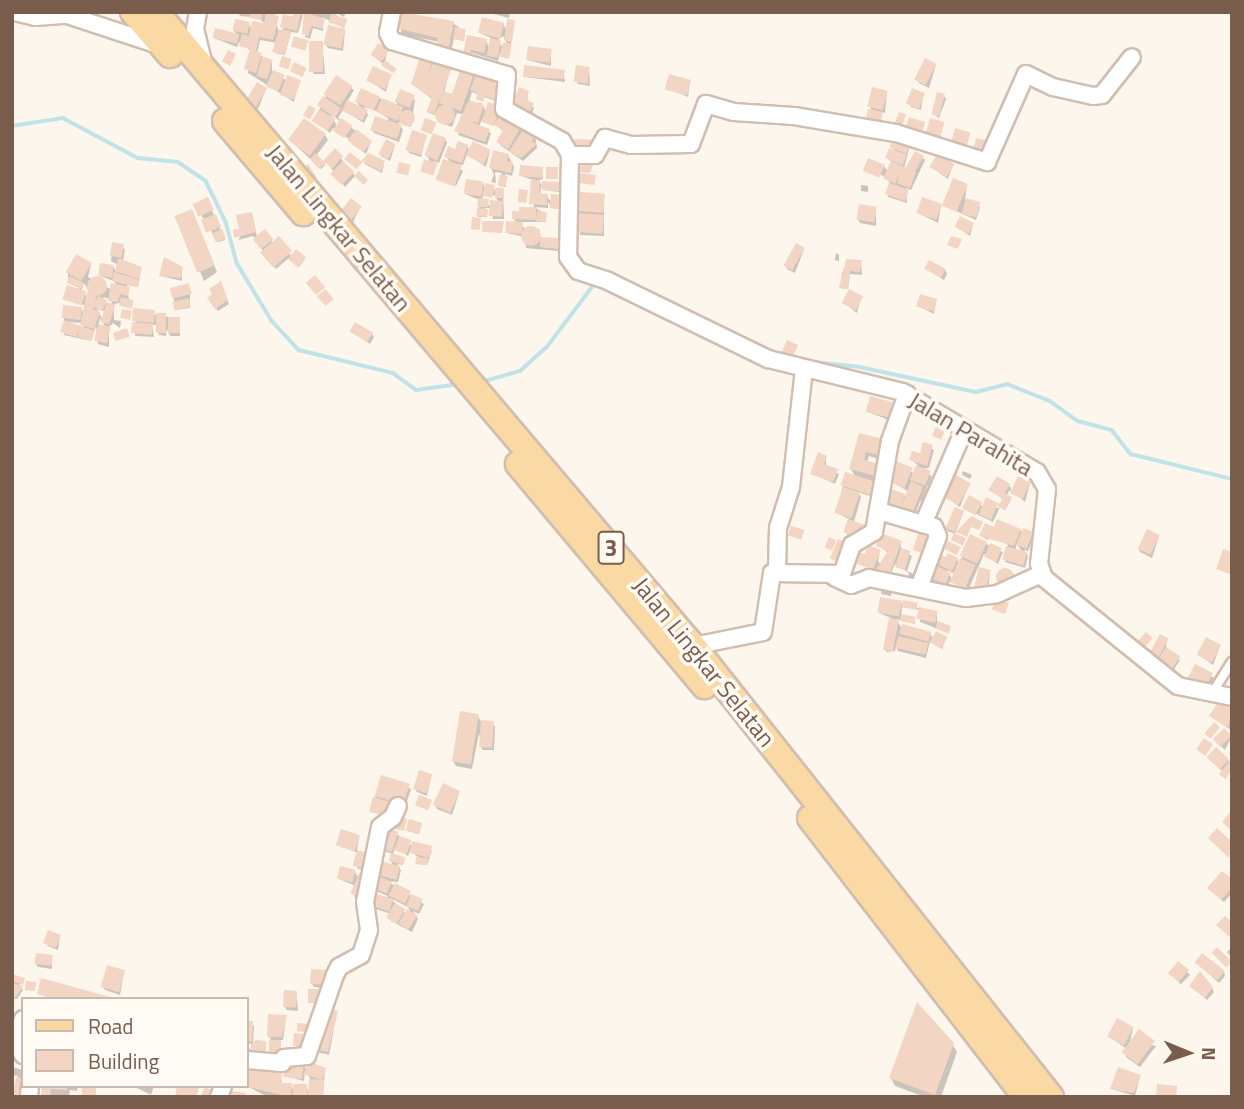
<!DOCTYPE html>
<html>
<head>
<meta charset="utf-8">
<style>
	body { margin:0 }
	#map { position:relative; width:1244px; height:1109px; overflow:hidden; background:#fdf6ec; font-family:"Titillium Web",sans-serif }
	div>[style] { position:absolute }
	.shadow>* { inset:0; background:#0003; transform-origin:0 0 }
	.stream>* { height:3.5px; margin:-1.75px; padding:0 1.75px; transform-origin:1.75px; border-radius:1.75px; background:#bfe3e8 }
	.building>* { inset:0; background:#f3d5c3; transform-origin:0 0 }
	.round { border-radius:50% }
	.roads { filter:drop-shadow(2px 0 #d1beb0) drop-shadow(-2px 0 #d1beb0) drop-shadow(0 2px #d1beb0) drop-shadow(0 -2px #d1beb0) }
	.service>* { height:8px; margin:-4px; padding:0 4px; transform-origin:4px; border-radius:4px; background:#fff }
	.minor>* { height:16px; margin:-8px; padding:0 8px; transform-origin:8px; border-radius:8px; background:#fff }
	.primary>* { height:24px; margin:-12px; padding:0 12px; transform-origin:12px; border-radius:12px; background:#fbd9a5 }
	span { translate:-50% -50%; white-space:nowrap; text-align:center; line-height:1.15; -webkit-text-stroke:7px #fffaf3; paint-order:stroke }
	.shield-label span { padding:2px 5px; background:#fffaf3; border:2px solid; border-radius:5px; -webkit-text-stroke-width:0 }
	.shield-label { font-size:23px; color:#7a5c4d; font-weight:700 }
	.street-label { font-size:24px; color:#7a5c4d }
	.frame { position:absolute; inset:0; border:14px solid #7a5c4d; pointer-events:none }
	.legend { position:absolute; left:21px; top:997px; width:228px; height:91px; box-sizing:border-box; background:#fffaf3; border:2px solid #cabbb1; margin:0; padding:9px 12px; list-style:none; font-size:21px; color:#7a5c4d }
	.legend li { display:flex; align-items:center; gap:14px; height:35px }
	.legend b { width:35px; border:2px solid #cabbb1 }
	.north { position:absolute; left:1153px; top:1018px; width:70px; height:70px; -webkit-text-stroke:5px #fffaf3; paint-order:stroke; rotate:92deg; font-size:19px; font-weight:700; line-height:28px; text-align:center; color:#7a5c4d }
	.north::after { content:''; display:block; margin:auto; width:24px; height:32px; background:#7a5c4d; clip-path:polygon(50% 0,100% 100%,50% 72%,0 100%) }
</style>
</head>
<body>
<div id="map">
	<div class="shadow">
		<i style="clip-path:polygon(238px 12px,251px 12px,250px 17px,240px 16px)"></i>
		<i style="clip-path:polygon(251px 12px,274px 12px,279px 34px,296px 12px,303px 15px,298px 33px,291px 32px,285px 55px,275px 53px,277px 43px,260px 40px,257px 54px,272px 61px,272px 71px,287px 81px,299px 82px,294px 102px,248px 73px,251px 51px,239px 42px,237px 47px,214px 38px,237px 35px,234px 31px,249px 24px,252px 30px,268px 26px)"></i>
		<i style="clip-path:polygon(306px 12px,331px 12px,346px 21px,344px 28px,322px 17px,323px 31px,313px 28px,310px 39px,305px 37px)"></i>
		<i style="clip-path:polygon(334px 12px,346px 12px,344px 17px)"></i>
		<i style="clip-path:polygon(401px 12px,453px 23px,465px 32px,464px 41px,454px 39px,450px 55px,439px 42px,401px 34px)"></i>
		<i style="clip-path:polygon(486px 12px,510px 12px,509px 18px)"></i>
		<i style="clip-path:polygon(evenodd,514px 22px,509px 58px,500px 53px,498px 61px,472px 53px,467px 57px,468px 37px,486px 41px,489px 47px,491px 38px,480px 33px,503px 24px,507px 31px,514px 22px,503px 36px,508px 45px,503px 48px,498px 40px,503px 36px)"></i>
		<i style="clip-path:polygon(345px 31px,343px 51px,328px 48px,326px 45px)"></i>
		<i style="clip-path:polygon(322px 42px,325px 74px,314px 74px,312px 71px)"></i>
		<i style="clip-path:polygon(387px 51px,385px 62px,394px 73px,372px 55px)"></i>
		<i style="clip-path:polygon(551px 51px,551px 66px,527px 60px)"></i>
		<i style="clip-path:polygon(431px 63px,450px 69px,444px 93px,453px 96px,473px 75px,500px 85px,498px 102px,472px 92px,469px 102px,481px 103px,486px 111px,488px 105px,535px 136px,537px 148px,523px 161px,500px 145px,504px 132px,495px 124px,482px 119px,479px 127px,491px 133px,487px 145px,458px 135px,464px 115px,457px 113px,452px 127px,437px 121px,441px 106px,434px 115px,429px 113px,433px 100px,413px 84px)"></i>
		<i style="clip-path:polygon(936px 65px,929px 88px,919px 83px,917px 80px)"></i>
		<i style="clip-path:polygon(589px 68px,590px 86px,578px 84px,576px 81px)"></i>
		<i style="clip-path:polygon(563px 72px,565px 82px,525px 77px)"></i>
		<i style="clip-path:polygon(390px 76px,386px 92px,368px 80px)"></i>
		<i style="clip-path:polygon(evenodd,336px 77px,354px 90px,347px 102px,361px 109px,357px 102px,379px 98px,396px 106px,401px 91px,415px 100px,411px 127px,398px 122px,403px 130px,399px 142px,374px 133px,372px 130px,389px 119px,377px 111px,364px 107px,368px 115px,364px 123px,343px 110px,338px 118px,371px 142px,366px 154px,384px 163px,382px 173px,365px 164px,369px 156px,352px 144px,349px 139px,333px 128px,330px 133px,314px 120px,336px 77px,331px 115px,340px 121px,337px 126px,331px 115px)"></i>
		<i style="clip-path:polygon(690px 81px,688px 97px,667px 88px)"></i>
		<i style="clip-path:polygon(266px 89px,258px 109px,250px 104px,248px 101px)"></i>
		<i style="clip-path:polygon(528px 92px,527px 102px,534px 108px,531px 116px,514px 110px)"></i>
		<i style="clip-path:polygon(887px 92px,885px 113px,881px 112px,882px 129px,870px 107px)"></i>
		<i style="clip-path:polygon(923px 94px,921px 110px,911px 107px,909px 103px)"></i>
		<i style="clip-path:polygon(944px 96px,946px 99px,939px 118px,932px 113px)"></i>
		<i style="clip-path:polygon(943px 123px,939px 143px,926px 136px)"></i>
		<i style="clip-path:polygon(434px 124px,431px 134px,445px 139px,447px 143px,439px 163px,434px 161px,433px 175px,423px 172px,431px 163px,427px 156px,434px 135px,423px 131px)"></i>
		<i style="clip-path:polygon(325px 135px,328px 140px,316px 156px,325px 165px,321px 169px,290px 140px)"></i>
		<i style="clip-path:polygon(426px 136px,421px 157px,409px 153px,408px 150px)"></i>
		<i style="clip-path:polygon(395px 145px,390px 161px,382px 157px,380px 154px)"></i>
		<i style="clip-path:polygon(910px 145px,902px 176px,916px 153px,925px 160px,911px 190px,906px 188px,907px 203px,888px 197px,890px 183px,884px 176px,866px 171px,884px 166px,888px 172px,892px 162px,887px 158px,896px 153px,892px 147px)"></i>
		<i style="clip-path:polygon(467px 146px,470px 151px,490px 151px,486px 167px,467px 154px,463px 165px,453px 164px,463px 171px,456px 186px,437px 178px,451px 164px,446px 156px)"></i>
		<i style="clip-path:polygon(335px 151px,355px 176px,345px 187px,328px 164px)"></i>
		<i style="clip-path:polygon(evenodd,508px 155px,514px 167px,512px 176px,505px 174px,506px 187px,500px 186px,503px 191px,504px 219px,493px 219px,491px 208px,485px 208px,487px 217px,478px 217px,480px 200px,465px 194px,483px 184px,486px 189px,502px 190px,499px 185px,502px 173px,495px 172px,496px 183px,491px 182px,494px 175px,491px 168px,508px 155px,484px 193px,494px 195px,499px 202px,491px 207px,482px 200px,484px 193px)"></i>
		<i style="clip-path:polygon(953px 165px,948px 179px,931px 167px)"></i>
		<i style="clip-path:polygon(542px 168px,543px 179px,539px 180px,543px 188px,559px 185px,559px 192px,544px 190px,541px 186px,540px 195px,547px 196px,552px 204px,552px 196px,561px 209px,552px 208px,548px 202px,548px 208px,534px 207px,546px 214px,546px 222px,521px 222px,524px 228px,539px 229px,541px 239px,557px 240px,558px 251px,526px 248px,525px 237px,507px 233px,517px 223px,514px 219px,534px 209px,533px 180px,521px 176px)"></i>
		<i style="clip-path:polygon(861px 185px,868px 186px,868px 192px,861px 191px)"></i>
		<i style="clip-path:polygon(967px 185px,965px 199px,980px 207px,976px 220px,945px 206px)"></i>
		<i style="clip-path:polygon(604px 196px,604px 236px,580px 235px,579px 211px)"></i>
		<i style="clip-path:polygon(207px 199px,225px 240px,218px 242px,195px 205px)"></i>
		<i style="clip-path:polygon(941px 206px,938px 223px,918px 213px)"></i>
		<i style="clip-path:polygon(360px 208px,353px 222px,342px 211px)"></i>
		<i style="clip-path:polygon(876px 209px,876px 226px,860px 223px,858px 220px)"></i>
		<i style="clip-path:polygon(176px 216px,194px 217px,217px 272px,204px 281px)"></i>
		<i style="clip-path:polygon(253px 217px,257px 237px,265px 231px,273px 243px,292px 256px,297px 251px,305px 259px,299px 267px,289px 258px,276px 269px,253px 236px,238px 240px)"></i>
		<i style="clip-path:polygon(973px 224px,970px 236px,957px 227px)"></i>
		<i style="clip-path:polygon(evenodd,113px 244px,125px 249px,123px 261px,141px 270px,138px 287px,127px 285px,129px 301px,114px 304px,114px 320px,121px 321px,120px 328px,113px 323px,109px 327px,109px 347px,98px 344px,96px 326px,91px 341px,64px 335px,64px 318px,81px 308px,85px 315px,87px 306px,64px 299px,80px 288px,68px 282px,68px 272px,91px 264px,88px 277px,112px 290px,117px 286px,114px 281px,100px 276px,113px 266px,116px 272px,118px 265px,111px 261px,113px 244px,84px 283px,89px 291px,88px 297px,81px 291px,84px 283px,113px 244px,103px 297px,110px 299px,113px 305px,106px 303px,103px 297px,113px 244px,97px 309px,106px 312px,103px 320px,99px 313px,97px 309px,113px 244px,100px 318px,106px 328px,98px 326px,100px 318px,113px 244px,69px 322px,82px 323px,84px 328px,68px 323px,69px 322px)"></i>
		<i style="clip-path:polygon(804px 249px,795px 273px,787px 269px,786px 266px)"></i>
		<i style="clip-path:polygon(836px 253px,839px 255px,839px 261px,835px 260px)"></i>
		<i style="clip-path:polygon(861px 262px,862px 275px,850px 274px,848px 289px,841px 288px,842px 272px)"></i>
		<i style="clip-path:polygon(182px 268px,182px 281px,161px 276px)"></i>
		<i style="clip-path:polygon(927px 269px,945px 270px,947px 274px,944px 280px)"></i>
		<i style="clip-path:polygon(222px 287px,229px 304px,218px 311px,209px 298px)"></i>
		<i style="clip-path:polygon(172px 289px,190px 289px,190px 308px,176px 310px)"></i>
		<i style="clip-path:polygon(861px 297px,857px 313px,844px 303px)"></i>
		<i style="clip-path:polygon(936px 301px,934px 314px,918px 306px)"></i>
		<i style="clip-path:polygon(136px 311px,179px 319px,180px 336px,170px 336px,167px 329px,166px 336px,159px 335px,157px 325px,152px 325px,154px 337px,135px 336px)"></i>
		<i style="clip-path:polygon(351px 331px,372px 334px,374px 337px,370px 344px)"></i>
		<i style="clip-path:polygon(891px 403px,889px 420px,868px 412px)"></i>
		<i style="clip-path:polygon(860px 435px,886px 461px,869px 456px,867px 462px,882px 482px,875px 480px,879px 488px,876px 498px,858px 492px,861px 497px,854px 522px,863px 542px,847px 535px,849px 519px,837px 513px,843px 485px,856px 478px,851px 469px)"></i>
		<i style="clip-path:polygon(924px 444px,934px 450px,929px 468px,921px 469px,932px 476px,928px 487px,932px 489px,927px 504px,920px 501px,912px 522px,883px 507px,889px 490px,906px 496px,908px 491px,890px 481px,897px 463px,915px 474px,918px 465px,911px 460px,913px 453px,921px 456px)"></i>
		<i style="clip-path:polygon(826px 457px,826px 467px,839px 474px,835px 484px,812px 473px)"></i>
		<i style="clip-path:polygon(963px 471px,972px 475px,970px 479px,962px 475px)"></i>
		<i style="clip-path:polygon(1030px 483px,1025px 502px,1010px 490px,1006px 496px,1011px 500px,1005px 510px,1000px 507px,993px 522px,964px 508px,980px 503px,983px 508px,999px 508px,1004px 500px,990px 490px,1009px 485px,1012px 491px)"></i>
		<i style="clip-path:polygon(969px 485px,960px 507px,942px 494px)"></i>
		<i style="clip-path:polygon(963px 513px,955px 534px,948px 531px,946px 527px)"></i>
		<i style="clip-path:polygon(evenodd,998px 522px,1034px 536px,1028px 551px,1024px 550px,1028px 556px,1025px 568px,1005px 562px,1008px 545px,991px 534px,988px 540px,982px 537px,994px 531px,998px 522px,1017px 544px,1022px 552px,1015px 550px,1017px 544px)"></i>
		<i style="clip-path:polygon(1159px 536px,1152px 558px,1140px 552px,1139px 549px)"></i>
		<i style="clip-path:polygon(evenodd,971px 537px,1003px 552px,998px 564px,984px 554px,970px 586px,974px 590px,951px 580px,948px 585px,965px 590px,949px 589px,931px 579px,929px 576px,940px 569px,936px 563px,957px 559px,959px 564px,971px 537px,947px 570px,955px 574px,952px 579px,947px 570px)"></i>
		<i style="clip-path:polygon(901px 543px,901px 550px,912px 556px,907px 571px,921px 577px,907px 583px,909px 573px,895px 564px,890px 575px,854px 561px,880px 551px,878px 562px,888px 566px,889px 553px,878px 546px)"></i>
		<i style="clip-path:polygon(1002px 570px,1017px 577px,1022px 574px,1014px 589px,998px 583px)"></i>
		<i style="clip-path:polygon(990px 571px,988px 593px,978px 590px,976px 587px)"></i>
		<i style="clip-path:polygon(882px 585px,892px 587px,891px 596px,881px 594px)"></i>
		<i style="clip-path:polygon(901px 602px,904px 607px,917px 604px,917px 608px,937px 613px,937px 622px,950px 627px,949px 633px,920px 622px,920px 610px,902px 607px,901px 616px,915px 619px,915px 624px,896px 619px,902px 629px,930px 633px,934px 640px,946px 638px,942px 649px,930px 641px,926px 658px,898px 651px,896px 646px,895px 651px,886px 652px,891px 618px,879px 613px)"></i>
		<i style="clip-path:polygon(1167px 640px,1166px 649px,1180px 660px,1173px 671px,1152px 657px)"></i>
		<i style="clip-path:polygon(1220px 646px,1213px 665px,1198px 654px)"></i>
		<i style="clip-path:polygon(1196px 666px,1214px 678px,1205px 695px)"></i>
		<i style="clip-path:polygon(1219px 703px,1232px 711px,1232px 731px,1211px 716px)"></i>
		<i style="clip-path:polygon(478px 716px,481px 722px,495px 726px,494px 750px,482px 750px,479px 733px,472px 769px,456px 766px,453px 760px)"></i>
		<i style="clip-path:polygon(1232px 736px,1225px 750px,1216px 741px)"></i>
		<i style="clip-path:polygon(1209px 758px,1232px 761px,1226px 779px,1223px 772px)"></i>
		<i style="clip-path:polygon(431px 776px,427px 796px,417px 792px,415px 789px)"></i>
		<i style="clip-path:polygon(382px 777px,411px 789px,405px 807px,391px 819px,371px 811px)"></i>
		<i style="clip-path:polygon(459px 793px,452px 815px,437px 809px,435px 805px)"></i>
		<i style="clip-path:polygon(evenodd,397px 834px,412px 846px,432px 851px,427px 865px,418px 864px,418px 857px,410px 851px,408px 856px,395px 847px,393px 855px,404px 859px,403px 865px,397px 864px,401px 870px,398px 882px,387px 881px,424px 904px,419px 914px,413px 911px,418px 919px,412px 932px,391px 921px,391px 914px,376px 909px,374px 906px,388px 896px,373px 890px,365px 901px,354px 896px,356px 886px,339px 879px,355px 872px,359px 879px,376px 875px,393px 866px,391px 861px,393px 854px,381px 850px,397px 834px,390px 898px,408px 907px,412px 914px,406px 914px,390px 898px)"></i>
		<i style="clip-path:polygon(359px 836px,357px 851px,371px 873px,357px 868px,358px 853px,338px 845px)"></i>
		<i style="clip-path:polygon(1232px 882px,1232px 893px,1224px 902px,1211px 891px)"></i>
		<i style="clip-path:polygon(60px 936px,58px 950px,48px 946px,46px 943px)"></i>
		<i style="clip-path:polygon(1232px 947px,1232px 958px,1227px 952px)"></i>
		<i style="clip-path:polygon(52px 957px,52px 969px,38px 967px,36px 964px)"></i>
		<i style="left:1178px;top:963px;width:17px;height:13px;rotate:45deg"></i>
		<i style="clip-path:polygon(1197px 963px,1224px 972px,1225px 976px,1219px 983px)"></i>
		<i style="clip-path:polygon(124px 971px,120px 995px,105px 990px,103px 987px)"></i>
		<i style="clip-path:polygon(325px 972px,326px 988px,314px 987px,312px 984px)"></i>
		<i style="clip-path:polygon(12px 976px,24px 981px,19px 984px,23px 990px,17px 999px,12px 998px)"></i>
		<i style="clip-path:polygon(1191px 986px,1212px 988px,1214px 992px,1207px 1000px)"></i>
		<i style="clip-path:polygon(296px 992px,298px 1011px,287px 1010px,285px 1007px)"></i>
		<i style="clip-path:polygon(337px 1012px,329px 1055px,317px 1052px,315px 1048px)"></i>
		<i style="clip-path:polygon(286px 1017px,283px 1040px,279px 1040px,282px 1062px,269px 1036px)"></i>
		<i style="clip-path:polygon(247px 1022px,254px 1026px,253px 1044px,247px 1044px,251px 1051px,265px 1043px,266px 1062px,247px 1060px)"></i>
		<i style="clip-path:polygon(1133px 1029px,1130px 1041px,1156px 1046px,1140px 1067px,1126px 1057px,1127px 1049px,1108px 1036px)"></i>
		<i style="clip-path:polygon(952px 1044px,957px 1052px,941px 1097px,925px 1097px,895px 1086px,891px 1078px)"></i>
		<i style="clip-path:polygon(303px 1064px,307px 1071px,325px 1069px,323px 1097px,268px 1097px,249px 1087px,261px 1068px,263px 1074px,281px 1075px,282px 1085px,291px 1085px,294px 1091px,305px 1086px,309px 1092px,310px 1078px,305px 1071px,304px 1081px,285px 1076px)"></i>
		<i style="clip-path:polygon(12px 1067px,23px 1070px,23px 1086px,14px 1097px,18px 1076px,12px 1075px)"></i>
		<i style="clip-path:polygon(1140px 1077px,1135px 1096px,1112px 1089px)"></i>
		<i style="clip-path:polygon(43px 1086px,78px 1086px,77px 1091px,70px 1090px,69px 1097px,43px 1097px)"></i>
		<i style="clip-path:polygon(133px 1086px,154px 1086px,151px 1095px)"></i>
	</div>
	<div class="stream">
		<i style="left:12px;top:126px;width:52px;rotate:-8.9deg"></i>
		<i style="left:63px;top:118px;width:85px;rotate:28.1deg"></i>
		<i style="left:138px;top:158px;width:40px;rotate:5.7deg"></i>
		<i style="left:178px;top:162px;width:34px;rotate:34deg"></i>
		<i style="left:206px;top:181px;width:46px;rotate:64deg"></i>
		<i style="left:226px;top:222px;width:42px;rotate:75deg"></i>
		<i style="left:237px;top:263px;width:68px;rotate:58.9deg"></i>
		<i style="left:272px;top:321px;width:40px;rotate:47deg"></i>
		<i style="left:299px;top:350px;width:97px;rotate:13.7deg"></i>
		<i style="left:393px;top:373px;width:29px;rotate:36deg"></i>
		<i style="left:416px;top:390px;width:43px;rotate:-7.9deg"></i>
		<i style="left:813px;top:362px;width:47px;rotate:6.1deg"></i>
		<i style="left:860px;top:367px;width:119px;rotate:12.2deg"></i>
		<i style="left:976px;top:392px;width:32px;rotate:-14deg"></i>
		<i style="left:1007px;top:384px;width:46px;rotate:21.6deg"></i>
		<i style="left:1050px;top:401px;width:34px;rotate:36deg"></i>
		<i style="left:1078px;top:421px;width:35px;rotate:15deg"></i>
		<i style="left:1112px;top:430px;width:31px;rotate:52deg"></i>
		<i style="left:1131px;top:454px;width:104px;rotate:13.9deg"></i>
		<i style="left:481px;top:382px;width:41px;rotate:-15.8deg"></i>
		<i style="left:520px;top:371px;width:36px;rotate:-42deg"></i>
		<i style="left:547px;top:347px;width:80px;rotate:-53.1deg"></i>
	</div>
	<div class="building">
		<i style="clip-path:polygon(251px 12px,263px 12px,261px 20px,250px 18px)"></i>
		<i style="clip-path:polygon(266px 12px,279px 16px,277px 25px,273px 40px,259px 37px,256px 51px,262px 53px,256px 73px,244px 69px,250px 49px,239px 46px,242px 34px,249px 36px,252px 21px,264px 23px)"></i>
		<i style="clip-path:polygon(294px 12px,301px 12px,297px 31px,280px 27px,283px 14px,293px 17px)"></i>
		<i style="clip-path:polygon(304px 12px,325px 19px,322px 29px,312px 26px,308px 36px,302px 34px)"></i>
		<i style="clip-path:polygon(400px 12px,454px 21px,448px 51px,436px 48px,438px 38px,396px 28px)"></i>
		<i style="left:331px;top:14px;width:17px;height:9px;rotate:17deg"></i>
		<i style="left:482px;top:17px;width:23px;height:16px;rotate:15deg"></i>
		<i style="left:235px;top:19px;width:15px;height:12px;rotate:11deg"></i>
		<i style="left:507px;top:19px;width:8px;height:22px;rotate:7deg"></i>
		<i style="left:328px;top:25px;width:18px;height:20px;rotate:13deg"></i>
		<i style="left:455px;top:27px;width:11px;height:12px;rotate:10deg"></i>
		<i style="left:215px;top:28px;width:25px;height:10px;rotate:14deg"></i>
		<i style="clip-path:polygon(279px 29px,291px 31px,285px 54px,272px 52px)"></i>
		<i style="clip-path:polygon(467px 35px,487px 39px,484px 53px,471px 50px,470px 56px,463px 54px)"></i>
		<i style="left:294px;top:36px;width:15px;height:11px;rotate:16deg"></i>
		<i style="left:490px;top:38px;width:11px;height:18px;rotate:10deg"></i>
		<i style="left:309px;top:41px;width:14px;height:31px"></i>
		<i style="left:503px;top:42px;width:9px;height:15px;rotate:13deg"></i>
		<i style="left:378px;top:43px;width:13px;height:14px;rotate:32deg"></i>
		<i style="left:528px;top:46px;width:24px;height:14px;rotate:7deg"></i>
		<i style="left:228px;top:50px;width:9px;height:13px;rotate:27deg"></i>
		<i style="left:282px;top:56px;width:10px;height:11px;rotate:17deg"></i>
		<i style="left:262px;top:57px;width:11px;height:20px;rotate:15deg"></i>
		<i style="clip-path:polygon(420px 57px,432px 62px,427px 77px,434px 60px,452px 68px,434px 114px,426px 112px,432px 98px,411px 84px)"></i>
		<i style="left:925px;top:58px;width:13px;height:24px;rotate:27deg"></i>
		<i style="clip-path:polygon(385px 60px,397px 69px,393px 73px,381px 65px)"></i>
		<i style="left:294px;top:62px;width:14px;height:10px;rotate:25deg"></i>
		<i style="clip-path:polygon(524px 65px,565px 70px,563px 79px,523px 77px)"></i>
		<i style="left:576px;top:65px;width:14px;height:17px;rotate:8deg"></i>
		<i style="left:373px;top:66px;width:21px;height:16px;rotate:25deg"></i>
		<i style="clip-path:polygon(461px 68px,474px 73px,461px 111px,439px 103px,443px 91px,452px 94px)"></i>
		<i style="left:273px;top:70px;width:13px;height:18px;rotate:23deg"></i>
		<i style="left:669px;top:74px;width:23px;height:16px;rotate:15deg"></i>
		<i style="left:287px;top:75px;width:15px;height:21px;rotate:20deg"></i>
		<i style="left:336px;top:75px;width:20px;height:23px;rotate:33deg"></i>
		<i style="clip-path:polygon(476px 75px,501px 84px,496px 100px,485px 96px,483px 102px,476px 99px,478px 93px,470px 90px)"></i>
		<i style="left:257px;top:82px;width:12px;height:22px;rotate:31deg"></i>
		<i style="clip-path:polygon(519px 87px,529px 91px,526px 100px,534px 103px,529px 114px,511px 107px)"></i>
		<i style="left:872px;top:87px;width:16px;height:20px;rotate:14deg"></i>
		<i style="left:361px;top:88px;width:21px;height:15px;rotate:25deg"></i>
		<i style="left:912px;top:88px;width:14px;height:17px;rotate:21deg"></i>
		<i style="left:400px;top:89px;width:16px;height:14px;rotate:22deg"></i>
		<i style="left:937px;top:92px;width:8px;height:23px;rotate:14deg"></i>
		<i style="left:323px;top:96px;width:22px;height:11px;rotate:34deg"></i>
		<i style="left:382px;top:98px;width:23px;height:15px;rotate:23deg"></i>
		<i style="left:347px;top:100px;width:23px;height:12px;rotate:25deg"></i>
		<i style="clip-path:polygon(469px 100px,484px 105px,478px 123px,468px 121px,490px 129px,485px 142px,454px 131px)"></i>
		<i style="left:488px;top:102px;width:13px;height:21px;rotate:18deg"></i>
		<i style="left:309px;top:105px;width:8px;height:12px;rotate:30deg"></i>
		<i class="round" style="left:435px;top:105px;width:20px;height:20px"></i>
		<i style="left:319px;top:109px;width:19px;height:14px;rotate:32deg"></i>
		<i style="left:868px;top:109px;width:15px;height:15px;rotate:11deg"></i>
		<i class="round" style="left:399px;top:110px;width:16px;height:16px"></i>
		<i style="clip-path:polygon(899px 112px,906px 114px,901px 131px,893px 128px)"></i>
		<i style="clip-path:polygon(501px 113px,522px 125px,508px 149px,496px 142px,503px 130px,494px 125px)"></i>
		<i style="left:375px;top:116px;width:28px;height:15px;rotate:18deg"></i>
		<i style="left:909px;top:117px;width:17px;height:17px;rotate:17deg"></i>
		<i style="left:304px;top:118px;width:27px;height:27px;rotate:36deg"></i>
		<i style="left:341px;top:118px;width:14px;height:15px;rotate:34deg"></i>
		<i style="left:425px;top:118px;width:12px;height:13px;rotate:20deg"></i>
		<i style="left:930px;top:118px;width:15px;height:19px;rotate:16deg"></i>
		<i style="clip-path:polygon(525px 127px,537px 134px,532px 141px,537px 144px,521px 158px,509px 151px)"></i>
		<i style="left:955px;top:128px;width:16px;height:16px;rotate:15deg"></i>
		<i style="left:356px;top:129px;width:20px;height:14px;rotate:37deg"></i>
		<i style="left:412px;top:130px;width:16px;height:21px;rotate:18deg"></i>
		<i style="left:433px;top:133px;width:14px;height:24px;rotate:21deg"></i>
		<i style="left:894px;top:136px;width:18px;height:12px;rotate:22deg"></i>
		<i style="left:976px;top:138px;width:12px;height:15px;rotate:14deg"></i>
		<i style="left:386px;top:139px;width:11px;height:17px;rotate:27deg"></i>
		<i style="left:575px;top:139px;width:21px;height:14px;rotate:3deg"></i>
		<i style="clip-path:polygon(458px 141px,468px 145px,462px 163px,444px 157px,448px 146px,455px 149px)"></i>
		<i style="left:473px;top:141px;width:20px;height:16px;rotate:27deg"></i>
		<i style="clip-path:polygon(335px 148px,343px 156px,332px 169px,326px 163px,319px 169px,310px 159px,316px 153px,323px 161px)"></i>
		<i style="left:889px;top:148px;width:19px;height:11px;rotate:21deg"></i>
		<i style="clip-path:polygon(493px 150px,509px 154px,507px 161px,513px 162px,511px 173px,489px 168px)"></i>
		<i style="left:915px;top:151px;width:10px;height:19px;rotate:29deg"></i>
		<i style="left:350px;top:152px;width:16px;height:9px;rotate:40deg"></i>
		<i style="clip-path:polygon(369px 153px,385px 161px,381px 171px,361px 161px)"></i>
		<i style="left:937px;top:154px;width:20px;height:15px;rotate:30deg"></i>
		<i style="left:868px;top:158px;width:18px;height:14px;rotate:22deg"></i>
		<i style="left:424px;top:159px;width:14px;height:13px;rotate:17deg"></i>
		<i style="left:443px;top:159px;width:20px;height:22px;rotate:20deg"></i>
		<i style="clip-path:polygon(580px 159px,595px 160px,590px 173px,580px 172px)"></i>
		<i style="left:343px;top:161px;width:16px;height:18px;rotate:45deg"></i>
		<i style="clip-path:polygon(891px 161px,916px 172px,910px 188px,897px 183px,899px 175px,895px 184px,883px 178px)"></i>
		<i style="left:399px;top:162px;width:12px;height:11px;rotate:14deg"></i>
		<i style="clip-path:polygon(308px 164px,317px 178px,310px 185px,299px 172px)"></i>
		<i style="left:520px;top:165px;width:23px;height:11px;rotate:5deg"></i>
		<i style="left:546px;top:167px;width:12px;height:12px"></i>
		<i style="clip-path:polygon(359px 171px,368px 180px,364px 185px,354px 176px)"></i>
		<i style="left:580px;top:173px;width:16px;height:10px;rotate:7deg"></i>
		<i style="left:500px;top:174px;width:8px;height:11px;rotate:14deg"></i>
		<i style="left:953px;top:178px;width:16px;height:30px;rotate:22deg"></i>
		<i style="left:466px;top:179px;width:18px;height:15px;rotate:9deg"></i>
		<i style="clip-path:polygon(531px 179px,540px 180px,539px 193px,548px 194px,547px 205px,529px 204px)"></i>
		<i style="left:542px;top:181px;width:18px;height:9px;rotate:3deg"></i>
		<i style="left:485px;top:183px;width:10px;height:13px;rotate:11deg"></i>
		<i style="left:889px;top:183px;width:21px;height:12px;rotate:19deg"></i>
		<i style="left:495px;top:188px;width:9px;height:10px"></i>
		<i style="left:519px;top:189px;width:9px;height:13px;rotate:6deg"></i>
		<i style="left:579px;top:192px;width:26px;height:19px;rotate:4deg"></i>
		<i style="left:551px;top:194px;width:12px;height:14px;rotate:5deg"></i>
		<i style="left:208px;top:197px;width:14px;height:17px;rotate:65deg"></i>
		<i style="left:922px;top:197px;width:21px;height:17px;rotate:19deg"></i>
		<i style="left:351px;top:198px;width:14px;height:17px;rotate:39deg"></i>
		<i style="clip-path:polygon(478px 198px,489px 199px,488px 207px,477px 207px)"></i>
		<i style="left:966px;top:198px;width:15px;height:16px;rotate:16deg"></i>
		<i style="left:490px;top:200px;width:13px;height:16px;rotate:4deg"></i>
		<i style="left:859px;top:204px;width:18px;height:16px;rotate:9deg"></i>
		<i style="clip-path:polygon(519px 207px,536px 207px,536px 220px,512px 219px,512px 211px,519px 211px)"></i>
		<i style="left:477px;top:208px;width:11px;height:8px;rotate:5deg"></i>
		<i style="left:192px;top:209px;width:61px;height:19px;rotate:68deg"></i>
		<i style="left:537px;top:211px;width:10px;height:10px;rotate:6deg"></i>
		<i style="clip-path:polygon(252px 212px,256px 232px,234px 238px,233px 230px,239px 229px,236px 215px)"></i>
		<i style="left:577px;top:213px;width:27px;height:19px;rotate:4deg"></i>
		<i style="left:216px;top:214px;width:14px;height:16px;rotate:69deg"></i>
		<i style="left:960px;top:216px;width:16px;height:12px;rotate:27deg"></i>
		<i style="left:472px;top:217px;width:9px;height:12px;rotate:6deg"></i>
		<i style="clip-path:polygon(482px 221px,504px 221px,502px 233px,482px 232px)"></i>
		<i style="left:506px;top:221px;width:17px;height:12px;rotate:3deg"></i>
		<i class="round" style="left:521px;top:226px;width:20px;height:20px"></i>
		<i style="left:222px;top:229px;width:10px;height:11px;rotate:66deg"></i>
		<i style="left:265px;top:229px;width:13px;height:16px;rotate:51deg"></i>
		<i style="left:279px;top:236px;width:20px;height:25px;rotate:49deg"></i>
		<i style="clip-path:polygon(951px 236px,962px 239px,958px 249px,947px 245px)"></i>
		<i style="clip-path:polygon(540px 237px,558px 238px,557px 249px,540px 247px)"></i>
		<i style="left:112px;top:242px;width:12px;height:14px;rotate:9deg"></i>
		<i style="left:796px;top:243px;width:10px;height:26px;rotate:29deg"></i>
		<i style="left:296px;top:249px;width:13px;height:13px;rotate:39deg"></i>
		<i style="left:76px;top:254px;width:18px;height:21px;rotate:29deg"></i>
		<i style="clip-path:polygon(164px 257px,183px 267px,181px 278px,159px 276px)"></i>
		<i style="clip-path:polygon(118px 258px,142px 267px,139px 279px,115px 271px)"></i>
		<i style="clip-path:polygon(846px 259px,862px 260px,860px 272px,850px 271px,848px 289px,839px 288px)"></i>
		<i style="left:929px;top:260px;width:19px;height:10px;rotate:28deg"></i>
		<i style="left:100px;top:263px;width:14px;height:13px;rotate:8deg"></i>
		<i style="clip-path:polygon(114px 272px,140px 280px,138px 287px,112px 281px)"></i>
		<i style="left:315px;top:275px;width:16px;height:12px;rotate:50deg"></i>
		<i style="clip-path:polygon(69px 276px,84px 283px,82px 289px,67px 283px)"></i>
		<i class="round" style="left:87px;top:276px;width:20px;height:20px"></i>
		<i style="clip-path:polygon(221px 281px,228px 300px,215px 309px,207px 298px,212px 294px,209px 289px)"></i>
		<i style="clip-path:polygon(111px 283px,130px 287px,128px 296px,120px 294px,118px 302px,108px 301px)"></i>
		<i style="left:189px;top:283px;width:11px;height:20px;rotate:75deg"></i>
		<i style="left:67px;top:285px;width:20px;height:15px;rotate:18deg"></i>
		<i style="left:325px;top:289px;width:13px;height:11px;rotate:48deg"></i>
		<i style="left:849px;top:289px;width:16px;height:16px;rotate:27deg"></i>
		<i style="clip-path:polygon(87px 292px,97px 295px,93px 309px,100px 312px,94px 329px,80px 325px)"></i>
		<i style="left:920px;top:294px;width:18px;height:13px;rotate:16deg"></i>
		<i style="left:98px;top:296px;width:10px;height:12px;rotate:24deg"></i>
		<i style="left:121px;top:297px;width:13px;height:9px;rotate:13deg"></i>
		<i style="left:189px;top:298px;width:9px;height:17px;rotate:77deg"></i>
		<i style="left:107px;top:302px;width:9px;height:21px;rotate:18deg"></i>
		<i style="left:63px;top:305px;width:19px;height:13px;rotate:6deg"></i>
		<i style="left:133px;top:308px;width:22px;height:13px;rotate:5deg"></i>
		<i style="left:122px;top:309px;width:10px;height:9px;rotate:11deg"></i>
		<i style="left:156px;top:313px;width:10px;height:20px"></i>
		<i style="left:168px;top:317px;width:12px;height:16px"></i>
		<i style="clip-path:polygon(64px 320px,95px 331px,91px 341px,77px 337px,79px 329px,76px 337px,60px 332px)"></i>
		<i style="left:132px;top:322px;width:21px;height:11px;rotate:5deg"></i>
		<i style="left:355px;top:322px;width:21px;height:11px;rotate:31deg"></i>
		<i style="left:98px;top:324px;width:13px;height:17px;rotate:13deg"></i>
		<i style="left:127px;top:328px;width:9px;height:15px;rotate:72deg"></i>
		<i style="left:787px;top:340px;width:12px;height:17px;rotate:24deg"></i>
		<i style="left:870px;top:396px;width:23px;height:16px;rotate:15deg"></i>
		<i style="left:938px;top:422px;width:10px;height:15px;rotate:24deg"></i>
		<i style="clip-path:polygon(859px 433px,888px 440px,884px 456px,866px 452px,864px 460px,883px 465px,879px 477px,849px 469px)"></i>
		<i style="clip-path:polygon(923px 442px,933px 445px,927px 466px,909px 460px,912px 451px,920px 453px)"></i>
		<i style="clip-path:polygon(818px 452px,827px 456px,824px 464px,838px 469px,833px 482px,810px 474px)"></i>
		<i style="left:896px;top:461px;width:18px;height:22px;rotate:22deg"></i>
		<i style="left:916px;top:465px;width:16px;height:16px;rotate:22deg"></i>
		<i style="left:845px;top:472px;width:36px;height:14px;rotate:18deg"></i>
		<i style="left:953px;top:473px;width:21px;height:25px;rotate:31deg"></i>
		<i style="clip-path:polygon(997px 476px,1010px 484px,1005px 493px,1012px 497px,1005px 510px,997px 506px,991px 520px,979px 514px,986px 497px,1000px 504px,1002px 498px,988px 490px)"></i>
		<i style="left:1018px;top:476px;width:14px;height:19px;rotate:25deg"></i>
		<i style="clip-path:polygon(911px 481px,923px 487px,910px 519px,881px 507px,888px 488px,905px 494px,900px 510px)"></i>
		<i style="left:927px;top:485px;width:6px;height:17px;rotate:18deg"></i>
		<i style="left:843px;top:487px;width:18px;height:27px;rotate:19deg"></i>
		<i style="left:969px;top:495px;width:15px;height:15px;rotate:28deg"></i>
		<i style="left:955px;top:507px;width:10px;height:23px;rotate:24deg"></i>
		<i style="clip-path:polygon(971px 516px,983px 522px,979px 530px,971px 527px,967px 537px,956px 532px)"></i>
		<i style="left:848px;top:519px;width:20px;height:14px;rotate:20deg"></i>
		<i style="clip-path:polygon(997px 519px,1021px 529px,1014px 546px,979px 536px,985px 523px,994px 527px)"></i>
		<i style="left:791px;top:526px;width:14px;height:10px;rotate:17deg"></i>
		<i style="left:1023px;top:528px;width:11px;height:18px;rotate:22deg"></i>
		<i style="left:920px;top:529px;width:15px;height:22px;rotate:20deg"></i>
		<i style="left:1147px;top:529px;width:14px;height:22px;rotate:25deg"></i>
		<i style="clip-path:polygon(881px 533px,902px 541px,889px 575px,876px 569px,888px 551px,876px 546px)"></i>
		<i style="left:954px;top:533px;width:13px;height:8px;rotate:23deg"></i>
		<i style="left:970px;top:534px;width:19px;height:24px;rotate:25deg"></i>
		<i style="left:829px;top:537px;width:8px;height:11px;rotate:23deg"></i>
		<i style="left:838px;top:539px;width:13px;height:21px;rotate:23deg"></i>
		<i style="left:948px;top:541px;width:14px;height:9px;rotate:25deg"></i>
		<i style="left:990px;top:543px;width:13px;height:15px;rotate:23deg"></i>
		<i style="clip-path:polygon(868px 545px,881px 550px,873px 570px,852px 562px,856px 551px,865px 554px)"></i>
		<i style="left:1006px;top:546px;width:22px;height:14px;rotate:16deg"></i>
		<i style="left:901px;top:548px;width:10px;height:20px;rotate:17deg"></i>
		<i style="clip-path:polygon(1223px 549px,1232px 552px,1232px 575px,1216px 569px)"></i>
		<i style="clip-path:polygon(948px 553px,958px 558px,952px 571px,934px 563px,938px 554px,946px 557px)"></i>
		<i style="left:960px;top:558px;width:17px;height:26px;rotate:24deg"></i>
		<i style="left:933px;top:564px;width:20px;height:13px;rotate:27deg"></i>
		<i style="left:979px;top:567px;width:12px;height:20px;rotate:14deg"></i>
		<i class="round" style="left:996px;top:568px;width:18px;height:18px"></i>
		<i style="left:880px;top:597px;width:22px;height:16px;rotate:10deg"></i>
		<i style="left:996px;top:598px;width:14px;height:12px;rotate:21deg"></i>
		<i style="left:903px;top:600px;width:15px;height:7px;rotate:11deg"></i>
		<i style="left:919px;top:607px;width:19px;height:12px;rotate:12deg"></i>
		<i style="left:901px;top:614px;width:15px;height:7px;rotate:11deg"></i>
		<i style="left:889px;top:618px;width:10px;height:32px;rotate:11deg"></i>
		<i style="left:938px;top:621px;width:14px;height:8px;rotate:21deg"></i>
		<i style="left:902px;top:624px;width:30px;height:10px;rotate:15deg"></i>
		<i style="left:936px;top:631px;width:13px;height:13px;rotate:29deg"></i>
		<i style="left:1146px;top:632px;width:9px;height:18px;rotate:41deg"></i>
		<i style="left:1160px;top:634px;width:10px;height:23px;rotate:29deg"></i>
		<i style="left:898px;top:636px;width:31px;height:12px;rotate:13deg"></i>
		<i style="left:1206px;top:637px;width:17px;height:20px;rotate:28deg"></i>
		<i style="left:1166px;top:647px;width:17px;height:15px;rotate:33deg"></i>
		<i style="left:1195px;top:664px;width:20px;height:21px;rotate:27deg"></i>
		<i style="clip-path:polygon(1219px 701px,1232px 709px,1228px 728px,1209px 716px)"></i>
		<i style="left:460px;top:711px;width:19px;height:51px;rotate:9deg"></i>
		<i style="left:481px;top:720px;width:13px;height:27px;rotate:4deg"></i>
		<i style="left:1214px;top:722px;width:8px;height:15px;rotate:40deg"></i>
		<i style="left:1224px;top:728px;width:11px;height:16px;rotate:45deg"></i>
		<i style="left:1204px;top:738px;width:11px;height:14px;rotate:34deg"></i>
		<i style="left:1216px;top:747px;width:18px;height:14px;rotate:43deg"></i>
		<i style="clip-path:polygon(1232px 758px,1232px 770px,1225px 779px,1219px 774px)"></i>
		<i style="left:419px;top:770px;width:14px;height:20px;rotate:17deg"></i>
		<i style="left:381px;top:775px;width:30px;height:22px;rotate:17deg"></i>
		<i style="left:443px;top:783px;width:19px;height:24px;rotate:25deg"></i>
		<i style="left:419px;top:795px;width:14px;height:11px;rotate:21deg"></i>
		<i style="left:373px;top:797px;width:22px;height:15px;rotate:16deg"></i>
		<i style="clip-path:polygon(1232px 810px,1232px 831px,1222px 822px)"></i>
		<i style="clip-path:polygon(396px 815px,407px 819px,404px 831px,392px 828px)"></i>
		<i style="left:409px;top:819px;width:14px;height:12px;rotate:17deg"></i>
		<i style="left:383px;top:827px;width:16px;height:21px;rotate:18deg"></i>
		<i style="clip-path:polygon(1217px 828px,1232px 842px,1229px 858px,1208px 838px)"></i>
		<i style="left:341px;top:829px;width:20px;height:17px;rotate:18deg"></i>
		<i style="left:399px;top:836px;width:13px;height:15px;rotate:18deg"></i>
		<i style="left:412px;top:841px;width:21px;height:12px;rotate:14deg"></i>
		<i style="left:357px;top:850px;width:19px;height:16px;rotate:16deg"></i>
		<i style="left:391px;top:853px;width:15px;height:8px;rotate:16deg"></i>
		<i style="left:416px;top:857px;width:12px;height:7px;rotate:5deg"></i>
		<i style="left:377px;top:860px;width:24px;height:14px;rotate:15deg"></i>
		<i style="left:340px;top:866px;width:16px;height:13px;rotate:14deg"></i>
		<i style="clip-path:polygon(1222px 871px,1232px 879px,1232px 888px,1221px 900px,1207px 888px)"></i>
		<i style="left:359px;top:873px;width:13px;height:22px;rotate:23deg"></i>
		<i style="left:375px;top:875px;width:18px;height:13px;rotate:22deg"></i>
		<i style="left:395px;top:883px;width:18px;height:14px;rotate:27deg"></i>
		<i style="left:377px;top:894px;width:17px;height:13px;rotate:17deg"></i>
		<i style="left:411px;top:894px;width:13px;height:13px;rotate:23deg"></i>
		<i style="left:395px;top:903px;width:12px;height:17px;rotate:31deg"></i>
		<i style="left:407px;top:909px;width:12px;height:17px;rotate:31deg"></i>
		<i style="clip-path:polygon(1225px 916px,1232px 922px,1232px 939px,1216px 925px)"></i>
		<i style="left:48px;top:930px;width:14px;height:14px;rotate:21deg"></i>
		<i style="left:1217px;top:947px;width:21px;height:8px;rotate:45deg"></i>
		<i style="left:36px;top:953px;width:17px;height:11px;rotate:7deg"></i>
		<i style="left:1202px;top:953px;width:29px;height:12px;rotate:38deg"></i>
		<i style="left:1178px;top:961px;width:14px;height:16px;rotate:39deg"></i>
		<i style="left:107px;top:965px;width:19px;height:23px;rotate:16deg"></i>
		<i style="left:311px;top:969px;width:15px;height:15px;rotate:4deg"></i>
		<i style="clip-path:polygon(1200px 971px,1213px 987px,1205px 998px,1189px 986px)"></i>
		<i style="clip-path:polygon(12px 974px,25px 978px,23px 985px,12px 981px)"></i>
		<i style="clip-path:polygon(41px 978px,114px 998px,113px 999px,53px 999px,37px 994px)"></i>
		<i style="left:26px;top:981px;width:10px;height:9px;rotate:6deg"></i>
		<i style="clip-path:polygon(12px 983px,23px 986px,16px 997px,12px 996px)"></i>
		<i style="left:308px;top:989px;width:15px;height:14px"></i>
		<i style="left:284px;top:990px;width:13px;height:17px;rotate:4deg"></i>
		<i style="clip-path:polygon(917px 1002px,954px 1043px,935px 1095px,889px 1078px)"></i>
		<i style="clip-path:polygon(325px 1008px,338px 1011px,328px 1052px,313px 1049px)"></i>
		<i style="clip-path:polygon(268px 1014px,287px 1015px,282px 1037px,267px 1037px)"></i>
		<i style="left:1117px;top:1018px;width:19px;height:21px;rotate:28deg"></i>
		<i style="clip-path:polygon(247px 1021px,253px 1021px,252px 1042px,247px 1041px)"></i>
		<i style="clip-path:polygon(297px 1023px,312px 1024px,311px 1033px,297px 1031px)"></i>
		<i style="left:1139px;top:1029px;width:20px;height:29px;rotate:37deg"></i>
		<i style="left:294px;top:1033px;width:12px;height:13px;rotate:5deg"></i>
		<i style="clip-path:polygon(256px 1040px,266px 1041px,265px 1060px,250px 1059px,251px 1044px)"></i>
		<i style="left:281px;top:1040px;width:19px;height:12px;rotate:90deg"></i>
		<i style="left:285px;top:1060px;width:19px;height:17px;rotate:6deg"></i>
		<i style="left:308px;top:1062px;width:19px;height:13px;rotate:18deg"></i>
		<i style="clip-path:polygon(249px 1065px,262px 1066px,262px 1072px,282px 1073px,281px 1083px,292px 1083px,291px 1097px,248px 1087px)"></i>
		<i style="clip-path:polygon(1118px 1067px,1141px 1075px,1134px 1093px,1110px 1089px)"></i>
		<i style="clip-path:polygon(16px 1077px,23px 1078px,23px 1097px,12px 1097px)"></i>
		<i style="left:309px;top:1079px;width:15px;height:18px;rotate:4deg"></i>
		<i style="left:293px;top:1084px;width:14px;height:13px"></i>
		<i style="clip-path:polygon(1157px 1084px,1177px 1086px,1176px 1097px,1156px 1097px)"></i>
		<i style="clip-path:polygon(42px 1086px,67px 1086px,67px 1090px,51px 1089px,50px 1097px,41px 1097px)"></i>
		<i style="left:82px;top:1086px;width:14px;height:11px"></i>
		<i style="clip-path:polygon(177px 1086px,199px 1086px,197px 1097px,175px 1097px)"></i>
		<i style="clip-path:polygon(205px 1087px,218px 1093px,216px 1097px,200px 1097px)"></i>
		<i style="clip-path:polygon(223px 1090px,246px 1093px,246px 1097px,222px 1097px)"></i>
	</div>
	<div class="roads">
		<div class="service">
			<i style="left:1211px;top:695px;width:39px;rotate:-58deg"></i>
		</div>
		<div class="minor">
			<i style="left:14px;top:12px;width:22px;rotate:13deg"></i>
			<i style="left:35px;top:17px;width:32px;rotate:-4deg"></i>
			<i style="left:67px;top:15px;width:100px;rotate:18.1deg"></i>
			<i style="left:198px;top:12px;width:17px;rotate:100deg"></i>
			<i style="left:195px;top:29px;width:33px;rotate:76deg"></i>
			<i style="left:392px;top:12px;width:21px;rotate:101deg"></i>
			<i style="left:388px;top:33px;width:9px;rotate:63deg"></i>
			<i style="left:392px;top:41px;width:120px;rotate:16.5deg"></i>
			<i style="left:507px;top:75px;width:34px;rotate:95deg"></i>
			<i style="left:504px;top:109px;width:66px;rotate:28.9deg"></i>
			<i style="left:562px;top:141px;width:16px;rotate:60deg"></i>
			<i style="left:570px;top:155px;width:102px;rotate:91.1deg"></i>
			<i style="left:568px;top:257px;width:17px;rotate:54deg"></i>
			<i style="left:578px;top:271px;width:32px;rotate:18deg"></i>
			<i style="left:608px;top:281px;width:178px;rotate:26deg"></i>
			<i style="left:768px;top:359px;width:138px;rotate:13.8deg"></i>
			<i style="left:902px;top:392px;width:157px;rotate:30.7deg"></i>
			<i style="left:1037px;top:472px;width:20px;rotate:60deg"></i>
			<i style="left:1047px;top:489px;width:75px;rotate:96.1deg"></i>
			<i style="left:1039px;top:564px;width:15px;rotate:70deg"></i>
			<i style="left:1044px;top:578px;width:172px;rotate:38.9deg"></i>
			<i style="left:1178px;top:686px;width:55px;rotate:11.5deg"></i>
			<i style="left:570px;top:155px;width:25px"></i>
			<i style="left:595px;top:155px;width:20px;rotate:-60deg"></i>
			<i style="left:605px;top:138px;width:27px;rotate:15deg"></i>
			<i style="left:631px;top:145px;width:60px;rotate:-1deg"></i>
			<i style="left:691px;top:144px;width:43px;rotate:-69.4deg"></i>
			<i style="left:706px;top:104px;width:29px;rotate:16deg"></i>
			<i style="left:734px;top:112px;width:60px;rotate:3.8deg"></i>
			<i style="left:794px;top:116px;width:103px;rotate:9.5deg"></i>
			<i style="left:896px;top:133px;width:96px;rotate:17.7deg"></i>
			<i style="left:987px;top:162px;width:96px;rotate:-66.1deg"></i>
			<i style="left:1026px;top:74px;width:30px;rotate:26deg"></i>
			<i style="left:1053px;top:87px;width:41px;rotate:12.7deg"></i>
			<i style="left:1093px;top:96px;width:9px;rotate:-6deg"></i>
			<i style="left:1102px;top:95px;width:48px;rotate:-51.7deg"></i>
			<i style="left:879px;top:511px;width:46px;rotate:16.5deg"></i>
			<i style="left:777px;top:571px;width:43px;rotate:-88.7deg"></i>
			<i style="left:778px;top:528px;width:43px;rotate:-72.4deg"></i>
			<i style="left:791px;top:487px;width:119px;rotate:-83.7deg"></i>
			<i style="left:834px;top:577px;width:19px;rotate:25deg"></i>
			<i style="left:851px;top:585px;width:19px;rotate:-21deg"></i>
			<i style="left:869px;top:578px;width:99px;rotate:11.7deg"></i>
			<i style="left:966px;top:598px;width:31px;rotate:-7deg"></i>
			<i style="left:997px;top:594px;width:48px;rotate:-24.4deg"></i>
			<i style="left:919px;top:588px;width:55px;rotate:-69.9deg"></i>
			<i style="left:938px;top:536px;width:10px;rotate:-114deg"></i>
			<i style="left:934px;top:527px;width:11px;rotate:-165deg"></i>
			<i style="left:923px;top:524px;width:103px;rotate:-66.4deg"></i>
			<i style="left:693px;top:646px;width:71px;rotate:-11.3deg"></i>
			<i style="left:763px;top:632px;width:60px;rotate:-81.3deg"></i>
			<i style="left:772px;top:573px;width:70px;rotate:0.8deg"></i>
			<i style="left:842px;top:574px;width:31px;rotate:-71deg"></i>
			<i style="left:852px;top:545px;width:26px;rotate:-31deg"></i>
			<i style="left:874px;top:532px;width:92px;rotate:-80deg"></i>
			<i style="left:890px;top:441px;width:50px;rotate:-70.1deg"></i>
			<i style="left:23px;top:1019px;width:22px;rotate:112deg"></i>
			<i style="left:15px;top:1039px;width:18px;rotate:63deg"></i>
			<i style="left:247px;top:1060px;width:35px;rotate:5deg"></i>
			<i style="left:282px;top:1063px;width:5px;rotate:-68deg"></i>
			<i style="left:284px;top:1058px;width:23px;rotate:-5deg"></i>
			<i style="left:307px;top:1056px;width:86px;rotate:-70.9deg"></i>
			<i style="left:335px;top:975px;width:9px;rotate:-63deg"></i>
			<i style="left:339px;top:967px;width:25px;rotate:-29deg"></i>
			<i style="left:361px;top:955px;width:26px;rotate:-72deg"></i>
			<i style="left:369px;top:930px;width:28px;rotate:-98deg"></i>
			<i style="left:365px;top:902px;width:76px;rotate:-78.7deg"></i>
			<i style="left:380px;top:827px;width:16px;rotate:-38deg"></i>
			<i style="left:393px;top:817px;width:12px;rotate:-66deg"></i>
			<i style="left:29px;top:1097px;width:11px;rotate:-85deg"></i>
			<i style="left:219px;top:1097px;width:12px;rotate:-70deg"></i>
		</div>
		<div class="primary">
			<i style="left:133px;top:12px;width:57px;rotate:49.3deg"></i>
			<i style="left:156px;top:12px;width:831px;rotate:49.74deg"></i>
			<i style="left:693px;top:646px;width:576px;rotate:51.56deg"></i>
			<i style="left:225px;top:121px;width:121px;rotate:49.7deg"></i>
			<i style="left:518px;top:464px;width:290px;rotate:50deg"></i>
			<i style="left:810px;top:818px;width:353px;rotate:52.3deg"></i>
		</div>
	</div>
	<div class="shield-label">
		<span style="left:611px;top:548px">3</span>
	</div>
	<div class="street-label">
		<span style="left:339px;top:228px;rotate:50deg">Jalan Lingkar Selatan</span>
		<span style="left:971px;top:434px;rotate:31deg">Jalan Parahita</span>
		<span style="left:704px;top:662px;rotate:51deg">Jalan Lingkar Selatan</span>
	</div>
	<div class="frame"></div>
	<ul class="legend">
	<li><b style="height:9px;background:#fbd9a5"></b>Road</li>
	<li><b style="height:19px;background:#f3d5c3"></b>Building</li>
	</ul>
	<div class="north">N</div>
</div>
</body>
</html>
